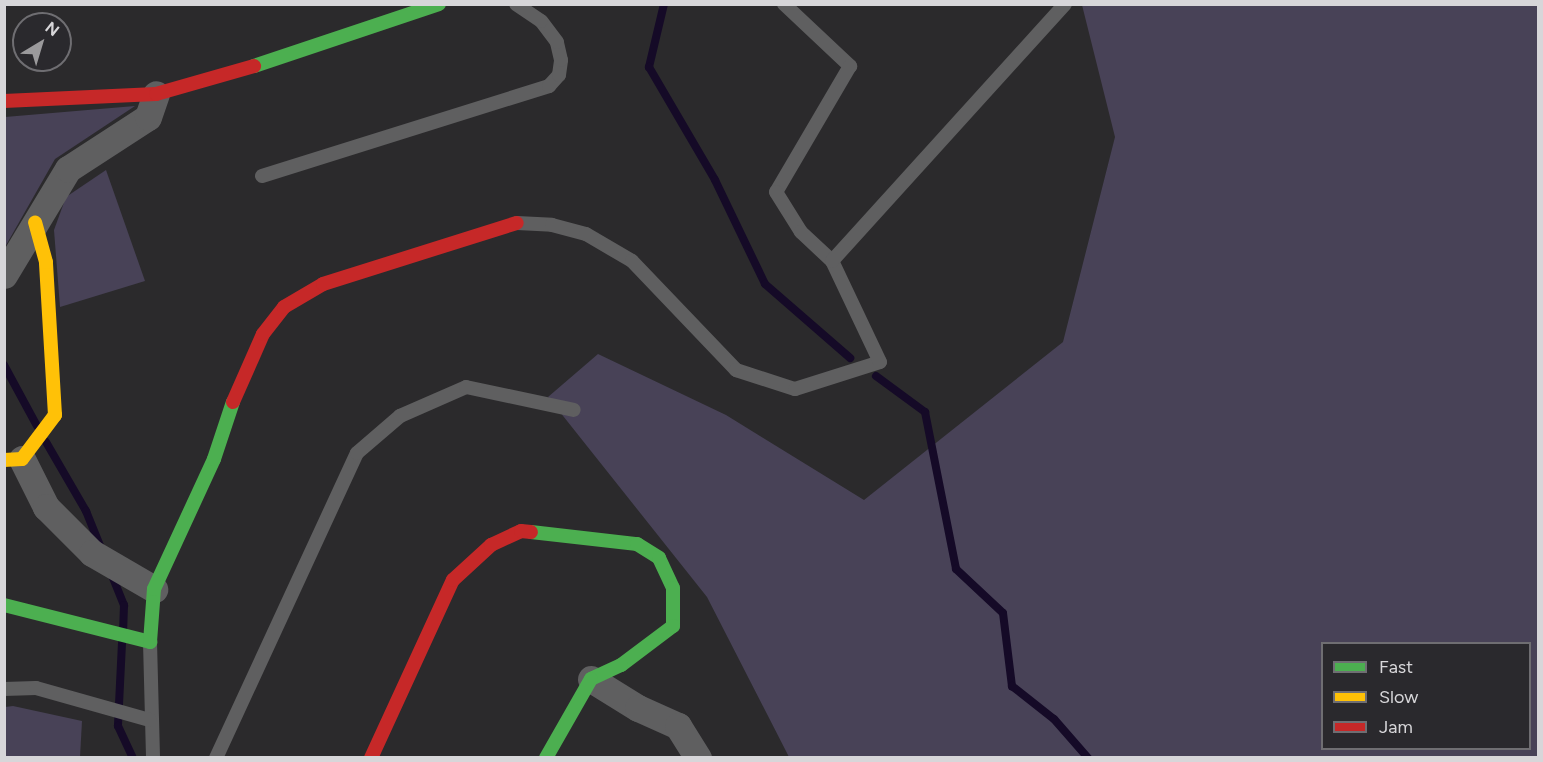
<!DOCTYPE html>
<html>
<head>
<meta charset="utf-8">
<style>
	body { margin:0 }
	#map { position:relative; width:1543px; height:762px; overflow:hidden; background:#2b2a2c; font-family:Figtree,sans-serif }
	div>[style] { position:absolute }
	.green>* { inset:0; background:#484257 }
	.stream>* { height:8px; margin:-4px; padding:0 4px; transform-origin:4px; border-radius:4px; background:#150a27 }
	.lane>* { height:14px; margin:-7px; padding:0 7px; transform-origin:7px; border-radius:7px; background:#5f5f60 }
	.street>* { height:27px; margin:-13.5px; padding:0 13.5px; transform-origin:13.5px; border-radius:13.5px; background:#5f5f60 }
	.fast>* { height:14px; margin:-7px; padding:0 7px; transform-origin:7px; border-radius:7px; background:#4caf50 }
	.slow>* { height:14px; margin:-7px; padding:0 7px; transform-origin:7px; border-radius:7px; background:#ffc107 }
	.jam>* { height:14px; margin:-7px; padding:0 7px; transform-origin:7px; border-radius:7px; background:#c62828 }
	span { translate:-50% -50%; white-space:nowrap; text-align:center; line-height:1.15; -webkit-text-stroke:6px #2a292d; paint-order:stroke }
	.frame { position:absolute; inset:0; border:6px solid #d7d6d9; pointer-events:none }
	.legend { position:absolute; left:1321px; top:642px; width:210px; height:108px; box-sizing:border-box; background:#2a292d; border:2px solid #6f6e72; margin:0; padding:8px 10px; list-style:none; font-size:18px; color:#d7d6d9 }
	.legend li { display:flex; align-items:center; gap:12px; height:30px }
	.legend b { width:30px; border:2px solid #6f6e72 }
	.north { position:absolute; left:12px; top:12px; width:60px; height:60px; box-sizing:border-box; background:#2a292d; border:2px solid #6f6e72; border-radius:50%; rotate:38deg; font-size:16px; font-weight:700; line-height:24px; text-align:center; color:#d7d6d9 }
	.north::after { content:''; display:block; margin:auto; width:21px; height:27px; background:#9b9a9c; clip-path:polygon(50% 0,100% 100%,50% 72%,0 100%) }
</style>
</head>
<body>
<div id="map">
	<div class="green">
		<i style="clip-path:polygon(evenodd,1082px 5px,1538px 5px,1538px 757px,789px 757px,707px 597px,548px 397px,598px 354px,726px 415px,864px 500px,1063px 342px,1115px 137px,1082px 5px,1322px 644px,1530px 644px,1530px 748px,1322px 748px,1322px 644px)"></i>
		<i style="clip-path:polygon(135px 106px,55px 159px,5px 247px,5px 117px)"></i>
		<i style="clip-path:polygon(106px 170px,145px 281px,60px 307px,54px 230px,66px 197px)"></i>
		<i style="clip-path:polygon(13px 706px,82px 721px,80px 757px,5px 757px,5px 707px)"></i>
	</div>
	<div class="stream">
		<i style="left:664px;top:4px;width:65px;rotate:103.4deg"></i>
		<i style="left:649px;top:67px;width:131px;rotate:59.7deg"></i>
		<i style="left:715px;top:180px;width:115px;rotate:64.3deg"></i>
		<i style="left:765px;top:284px;width:113px;rotate:41deg"></i>
		<i style="left:4px;top:365px;width:69px;rotate:61.6deg"></i>
		<i style="left:876px;top:376px;width:61px;rotate:36.3deg"></i>
		<i style="left:925px;top:412px;width:160px;rotate:78.8deg"></i>
		<i style="left:956px;top:569px;width:64px;rotate:43.1deg"></i>
		<i style="left:1003px;top:613px;width:74px;rotate:83deg"></i>
		<i style="left:1012px;top:686px;width:53px;rotate:38.2deg"></i>
		<i style="left:1054px;top:719px;width:52px;rotate:48.9deg"></i>
		<i style="left:46px;top:442px;width:80px;rotate:59.9deg"></i>
		<i style="left:86px;top:511px;width:40px;rotate:68deg"></i>
		<i style="left:111px;top:573px;width:35px;rotate:68deg"></i>
		<i style="left:124px;top:605px;width:23px;rotate:92deg"></i>
		<i style="left:122px;top:643px;width:83px;rotate:92.8deg"></i>
		<i style="left:118px;top:726px;width:35px;rotate:65deg"></i>
	</div>
	<div class="lane">
		<i style="left:784px;top:4px;width:91px;rotate:43.2deg"></i>
		<i style="left:850px;top:66px;width:146px;rotate:120.4deg"></i>
		<i style="left:776px;top:192px;width:47px;rotate:58deg"></i>
		<i style="left:801px;top:232px;width:42px;rotate:43.1deg"></i>
		<i style="left:262px;top:176px;width:301px;rotate:-17.4deg"></i>
		<i style="left:549px;top:86px;width:15px;rotate:-48deg"></i>
		<i style="left:559px;top:75px;width:15px;rotate:-82deg"></i>
		<i style="left:561px;top:60px;width:18px;rotate:-103deg"></i>
		<i style="left:557px;top:42px;width:26px;rotate:-127deg"></i>
		<i style="left:541px;top:21px;width:30px;rotate:-146deg"></i>
		<i style="left:517px;top:223px;width:35px;rotate:3deg"></i>
		<i style="left:552px;top:225px;width:35px;rotate:15deg"></i>
		<i style="left:586px;top:234px;width:53px;rotate:30.4deg"></i>
		<i style="left:632px;top:261px;width:151px;rotate:46.3deg"></i>
		<i style="left:736px;top:370px;width:62px;rotate:17.9deg"></i>
		<i style="left:795px;top:389px;width:89px;rotate:-17.6deg"></i>
		<i style="left:880px;top:362px;width:112px;rotate:-115.4deg"></i>
		<i style="left:832px;top:261px;width:347px;rotate:-47.8deg"></i>
		<i style="left:150px;top:642px;width:116px;rotate:88.5deg"></i>
		<i style="left:4px;top:689px;width:32px;rotate:-2deg"></i>
		<i style="left:36px;top:688px;width:118px;rotate:15.7deg"></i>
		<i style="left:216px;top:758px;width:336px;rotate:-65.2deg"></i>
		<i style="left:357px;top:453px;width:57px;rotate:-40.7deg"></i>
		<i style="left:400px;top:416px;width:72px;rotate:-23.7deg"></i>
		<i style="left:466px;top:387px;width:110px;rotate:12deg"></i>
	</div>
	<div class="street">
		<i style="left:4px;top:275px;width:124px;rotate:-58.9deg"></i>
		<i style="left:68px;top:169px;width:95px;rotate:-33deg"></i>
		<i style="left:148px;top:117px;width:24px;rotate:-71deg"></i>
		<i style="left:22px;top:459px;width:54px;rotate:63.4deg"></i>
		<i style="left:46px;top:507px;width:65px;rotate:45deg"></i>
		<i style="left:92px;top:553px;width:72px;rotate:30.1deg"></i>
		<i style="left:591px;top:679px;width:55px;rotate:31.7deg"></i>
		<i style="left:638px;top:708px;width:44px;rotate:24.2deg"></i>
		<i style="left:678px;top:726px;width:38px;rotate:58deg"></i>
	</div>
	<div class="fast">
		<i style="left:254px;top:66px;width:195px;rotate:-18.5deg"></i>
		<i style="left:531px;top:532px;width:107px;rotate:6.5deg"></i>
		<i style="left:637px;top:544px;width:26px;rotate:32deg"></i>
		<i style="left:659px;top:558px;width:33px;rotate:65deg"></i>
		<i style="left:673px;top:588px;width:38px;rotate:90deg"></i>
		<i style="left:673px;top:626px;width:65px;rotate:143.1deg"></i>
		<i style="left:621px;top:665px;width:33px;rotate:155deg"></i>
		<i style="left:591px;top:679px;width:91px;rotate:119.7deg"></i>
		<i style="left:4px;top:605px;width:151px;rotate:14.2deg"></i>
		<i style="left:150px;top:642px;width:53px;rotate:-85.7deg"></i>
		<i style="left:154px;top:589px;width:143px;rotate:-65.2deg"></i>
		<i style="left:214px;top:459px;width:60px;rotate:-71.6deg"></i>
	</div>
	<div class="slow">
		<i style="left:4px;top:460px;width:18px;rotate:-3deg"></i>
		<i style="left:22px;top:459px;width:55px;rotate:-53.1deg"></i>
		<i style="left:55px;top:415px;width:153px;rotate:-93.4deg"></i>
		<i style="left:46px;top:262px;width:41px;rotate:-105.4deg"></i>
	</div>
	<div class="jam">
		<i style="left:4px;top:101px;width:152px;rotate:-2.6deg"></i>
		<i style="left:156px;top:94px;width:102px;rotate:-15.9deg"></i>
		<i style="left:233px;top:402px;width:74px;rotate:-66.2deg"></i>
		<i style="left:263px;top:334px;width:34px;rotate:-52deg"></i>
		<i style="left:284px;top:307px;width:45px;rotate:-30.5deg"></i>
		<i style="left:323px;top:284px;width:203px;rotate:-17.5deg"></i>
		<i style="left:371px;top:758px;width:196px;rotate:-65.3deg"></i>
		<i style="left:453px;top:580px;width:52px;rotate:-42.6deg"></i>
		<i style="left:491px;top:545px;width:33px;rotate:-25deg"></i>
		<i style="left:521px;top:531px;width:10px;rotate:6deg"></i>
	</div>
	<div class="frame"></div>
	<ul class="legend">
	<li><b style="height:8px;background:#4caf50"></b>Fast</li>
	<li><b style="height:8px;background:#ffc107"></b>Slow</li>
	<li><b style="height:8px;background:#c62828"></b>Jam</li>
	</ul>
	<div class="north">N</div>
</div>
</body>
</html>
